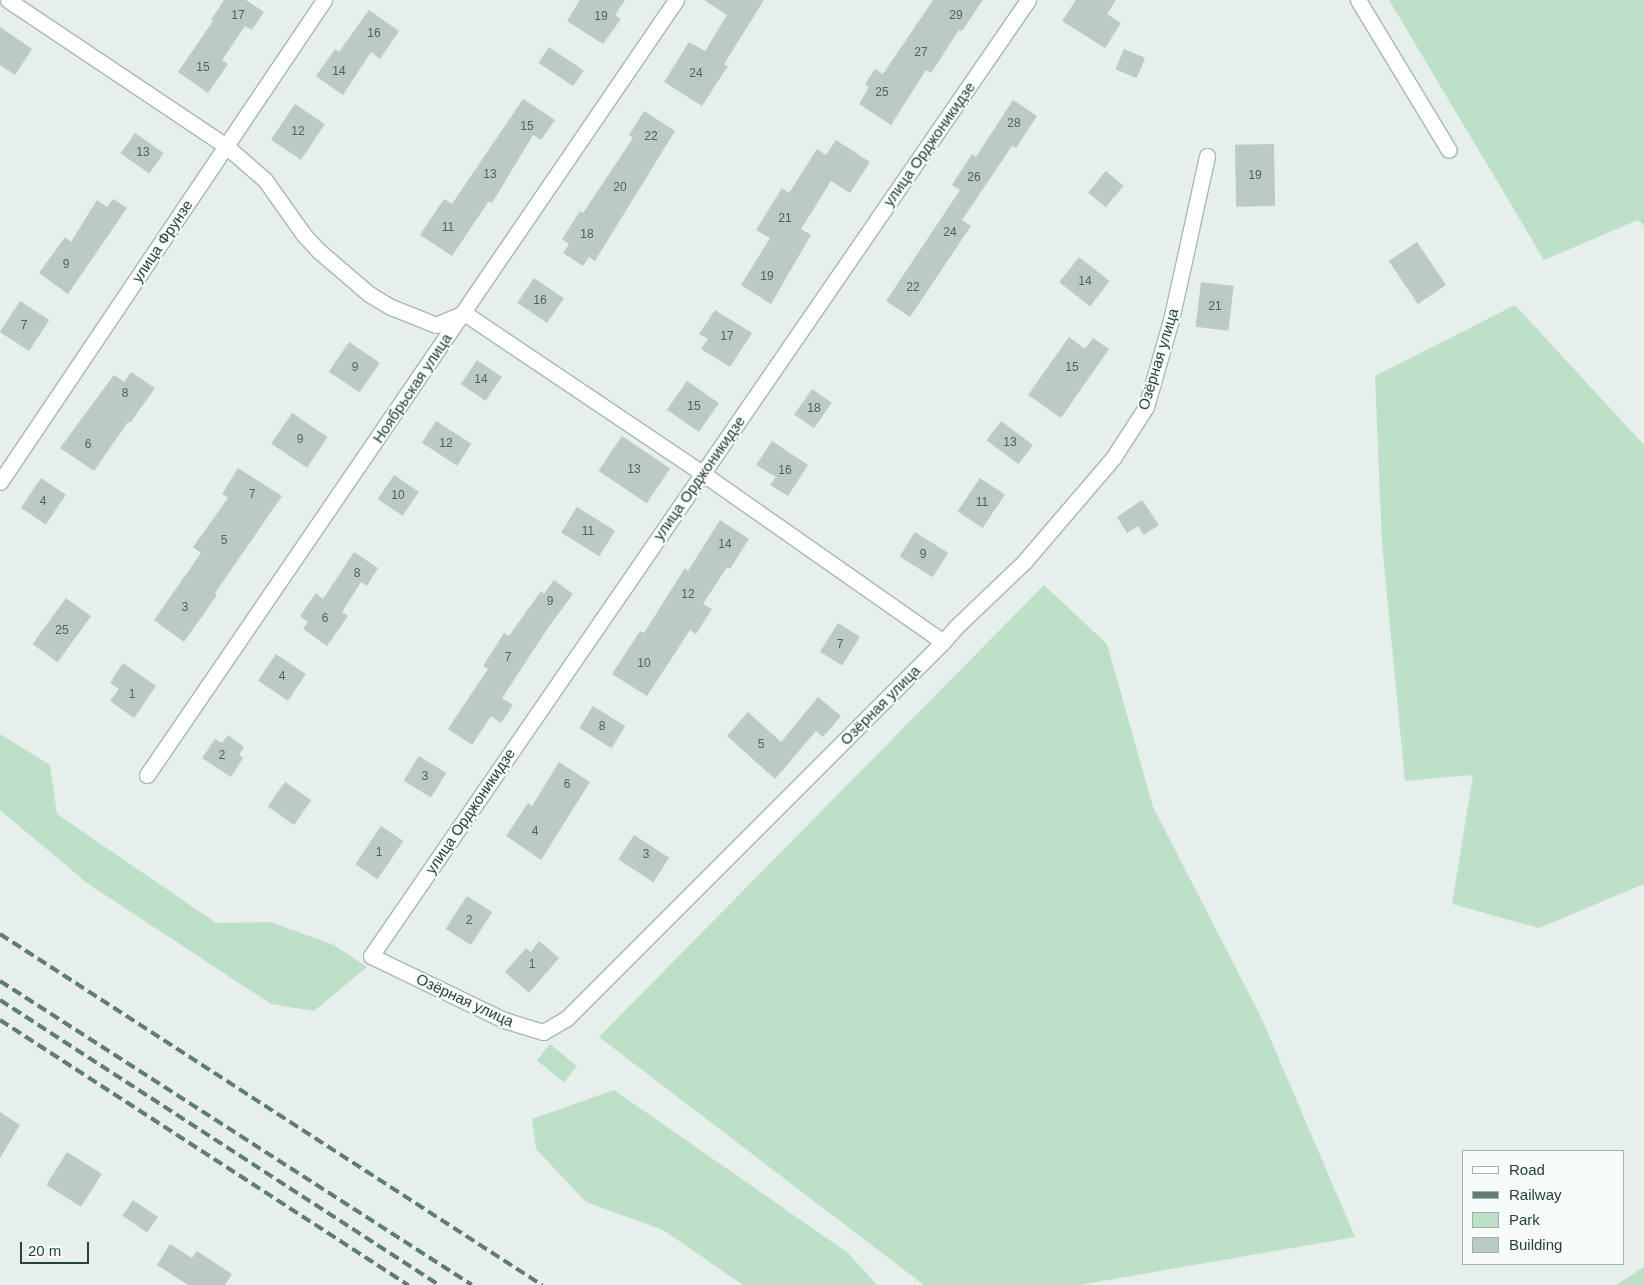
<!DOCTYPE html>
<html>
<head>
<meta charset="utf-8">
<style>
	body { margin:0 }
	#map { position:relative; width:1644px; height:1285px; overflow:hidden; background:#e6efeb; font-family:Helvetica,sans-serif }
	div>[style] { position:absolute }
	.green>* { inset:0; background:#bfe0c8; transform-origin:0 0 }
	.building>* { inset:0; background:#bbcac4; transform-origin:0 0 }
	.roads { filter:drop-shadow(1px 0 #a8b8b2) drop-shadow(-1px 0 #a8b8b2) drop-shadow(0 1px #a8b8b2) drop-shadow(0 -1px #a8b8b2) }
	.minor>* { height:15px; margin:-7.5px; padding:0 7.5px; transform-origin:7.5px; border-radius:7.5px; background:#fff }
	.rail>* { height:4px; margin-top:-2px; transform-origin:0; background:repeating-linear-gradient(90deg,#5f7d75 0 10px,transparent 0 15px) }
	span { translate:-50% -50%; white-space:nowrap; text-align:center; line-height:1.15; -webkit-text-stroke:4px #f7fbf9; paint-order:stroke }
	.number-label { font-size:12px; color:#4a645c }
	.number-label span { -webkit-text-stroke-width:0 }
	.street-label { font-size:15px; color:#24423a }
	.legend { position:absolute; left:1462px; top:1150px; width:162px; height:115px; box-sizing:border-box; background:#f7fbf9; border:1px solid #a3b1ad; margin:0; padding:6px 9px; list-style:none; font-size:15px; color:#24423a }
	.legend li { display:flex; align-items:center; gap:10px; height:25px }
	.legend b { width:25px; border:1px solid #a3b1ad }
	.scale { position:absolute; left:20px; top:1242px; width:69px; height:22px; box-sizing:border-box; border:2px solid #24423a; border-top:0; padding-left:6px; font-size:15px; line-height:18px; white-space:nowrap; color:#24423a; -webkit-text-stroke:4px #f7fbf9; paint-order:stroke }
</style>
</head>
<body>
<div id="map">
	<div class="green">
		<i style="clip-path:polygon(1389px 0,1644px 0,1644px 226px,1638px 220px,1544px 260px)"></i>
		<i style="clip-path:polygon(1515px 305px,1644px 445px,1644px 884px,1539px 928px,1452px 904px,1473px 775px,1405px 781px,1382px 544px,1375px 376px)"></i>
		<i style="clip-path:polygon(1044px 585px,1107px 644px,1153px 807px,1261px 1017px,1355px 1237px,1079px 1285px,924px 1285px,599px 1037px)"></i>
		<i style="clip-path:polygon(0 734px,50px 765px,57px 814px,216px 923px,270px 922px,334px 945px,367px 967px,314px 1011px,271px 1004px,87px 883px,0 810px)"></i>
		<i style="left:550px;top:1044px;width:35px;height:21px;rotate:39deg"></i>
		<i style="clip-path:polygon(614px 1090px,848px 1253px,877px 1285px,743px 1285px,663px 1230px,586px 1202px,536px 1149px,532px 1119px)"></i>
		<i style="clip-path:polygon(1644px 1267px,1644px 1285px,1616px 1285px)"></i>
	</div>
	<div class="building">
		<i style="clip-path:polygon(224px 0,246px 0,264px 12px,252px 30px,245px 26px,222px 60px,228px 64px,208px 93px,178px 72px,213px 21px,211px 20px)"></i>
		<i style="clip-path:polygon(580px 0,625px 0,615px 15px,621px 19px,603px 44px,567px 21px)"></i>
		<i style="clip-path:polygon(704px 0,764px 0,724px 64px,728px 66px,702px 106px,664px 82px,689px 42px,705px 51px,727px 15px)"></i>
		<i style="clip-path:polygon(933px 0,983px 0,962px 31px,959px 30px,931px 73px,926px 70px,891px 125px,859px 104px,869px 87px,865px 84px,875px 69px,883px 74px)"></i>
		<i style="clip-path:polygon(1076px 0,1116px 0,1107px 14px,1121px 23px,1105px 48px,1062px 21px)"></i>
		<i style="clip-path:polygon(369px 10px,399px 31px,380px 59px,371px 52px,343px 95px,316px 76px,335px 49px,339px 52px)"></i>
		<i style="clip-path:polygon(0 27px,32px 49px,15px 75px,0 65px)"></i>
		<i style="left:549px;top:47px;width:42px;height:19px;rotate:34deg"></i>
		<i style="left:1124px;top:49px;width:23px;height:22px;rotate:23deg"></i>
		<i style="clip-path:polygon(523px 99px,555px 120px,541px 140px,533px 135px,492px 203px,489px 201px,452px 256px,420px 235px,444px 199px,452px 204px)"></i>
		<i style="clip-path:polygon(1013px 100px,1037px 116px,1016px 148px,1012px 146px,962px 220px,971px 226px,910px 317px,886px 301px,960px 190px,952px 185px,972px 154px,976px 157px)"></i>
		<i style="left:295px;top:104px;width:36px;height:43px;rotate:34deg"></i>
		<i style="clip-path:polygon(644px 111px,675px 131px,595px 261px,589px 257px,583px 266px,563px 253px,569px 244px,562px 239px,580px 211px,583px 213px,633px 138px,629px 135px)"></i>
		<i style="left:135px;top:133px;width:35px;height:25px;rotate:35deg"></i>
		<i style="clip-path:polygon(836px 140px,870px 162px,850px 193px,831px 181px,801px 229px,811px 235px,771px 304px,741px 285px,770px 238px,756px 230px,782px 188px,789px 193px,817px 149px,826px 155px)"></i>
		<i style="left:1274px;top:144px;width:62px;height:39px;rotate:89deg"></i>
		<i style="left:1106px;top:171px;width:23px;height:28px;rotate:40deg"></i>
		<i style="clip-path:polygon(113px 199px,127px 208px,68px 294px,39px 273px,65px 237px,71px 242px,97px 200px,107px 207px)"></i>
		<i style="left:1417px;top:242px;width:52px;height:34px;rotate:56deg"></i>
		<i style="left:1079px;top:257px;width:39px;height:32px;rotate:38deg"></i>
		<i style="left:534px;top:278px;width:36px;height:30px;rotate:34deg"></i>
		<i style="left:1201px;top:282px;width:33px;height:45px;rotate:7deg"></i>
		<i style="left:20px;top:301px;width:35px;height:37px;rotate:33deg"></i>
		<i style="clip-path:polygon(715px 310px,752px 333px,730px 367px,701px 349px,708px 339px,699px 334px)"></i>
		<i style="clip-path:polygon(1069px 337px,1085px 349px,1093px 338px,1109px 349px,1061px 418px,1028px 395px)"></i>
		<i style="left:349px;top:342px;width:37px;height:36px;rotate:34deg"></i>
		<i style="left:477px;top:360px;width:30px;height:29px;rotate:34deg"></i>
		<i style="clip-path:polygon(131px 372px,155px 388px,130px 423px,128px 422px,94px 471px,60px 448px,114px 375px,124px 382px)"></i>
		<i style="left:687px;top:381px;width:39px;height:35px;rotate:35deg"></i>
		<i style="left:812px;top:389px;width:24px;height:31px;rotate:35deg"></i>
		<i style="left:292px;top:413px;width:43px;height:37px;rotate:34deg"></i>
		<i style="left:436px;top:421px;width:42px;height:26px;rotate:33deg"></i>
		<i style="left:1001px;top:421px;width:40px;height:24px;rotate:37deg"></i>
		<i style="left:622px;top:436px;width:58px;height:42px;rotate:34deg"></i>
		<i style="clip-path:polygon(772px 441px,808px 465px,788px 496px,770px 485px,776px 477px,756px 465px)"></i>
		<i style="clip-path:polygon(238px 468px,282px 496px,215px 593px,217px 595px,184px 642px,154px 620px,201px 553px,193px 547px,228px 498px,222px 494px)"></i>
		<i style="left:394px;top:475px;width:30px;height:29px;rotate:34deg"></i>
		<i style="left:41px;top:478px;width:30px;height:36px;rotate:34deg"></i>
		<i style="left:980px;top:478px;width:30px;height:40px;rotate:34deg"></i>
		<i style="clip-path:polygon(1142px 500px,1159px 525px,1144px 535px,1138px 526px,1127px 533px,1117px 517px)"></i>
		<i style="left:577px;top:507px;width:45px;height:30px;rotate:32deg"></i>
		<i style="clip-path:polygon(720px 520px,749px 539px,730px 569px,727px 567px,703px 604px,712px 609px,696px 634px,690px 630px,647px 696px,612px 674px,640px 631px,644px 633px,685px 568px,688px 571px)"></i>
		<i style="left:915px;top:532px;width:39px;height:29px;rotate:32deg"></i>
		<i style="clip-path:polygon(354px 552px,378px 568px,367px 586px,361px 582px,342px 612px,348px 616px,327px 646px,303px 629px,308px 622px,300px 616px,316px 593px,323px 599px)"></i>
		<i style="clip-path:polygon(554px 580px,573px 594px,550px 625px,502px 698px,513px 705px,501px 723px,491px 716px,472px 745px,448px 729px,488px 669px,483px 666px,504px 633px,509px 636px,541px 591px,544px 594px)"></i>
		<i style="left:66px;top:598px;width:31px;height:57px;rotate:36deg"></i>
		<i style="left:838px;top:623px;width:26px;height:34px;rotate:32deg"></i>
		<i style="left:276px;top:654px;width:36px;height:32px;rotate:34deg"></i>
		<i style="clip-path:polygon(123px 663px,156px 686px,134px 718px,110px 701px,119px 689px,110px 683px)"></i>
		<i style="clip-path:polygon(818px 697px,841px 716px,823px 737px,816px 731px,775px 779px,727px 736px,748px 712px,781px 742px)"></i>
		<i style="left:593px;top:706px;width:38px;height:26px;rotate:32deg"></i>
		<i style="clip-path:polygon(228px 735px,244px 747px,239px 755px,243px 758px,231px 777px,202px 758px,215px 739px,222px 743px)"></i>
		<i style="left:419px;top:756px;width:32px;height:29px;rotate:32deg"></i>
		<i style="clip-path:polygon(559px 762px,590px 782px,541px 860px,506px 836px,528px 803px,532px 806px)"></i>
		<i style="left:285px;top:782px;width:32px;height:30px;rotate:35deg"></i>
		<i style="left:381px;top:826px;width:27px;height:46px;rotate:34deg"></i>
		<i style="left:634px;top:835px;width:42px;height:29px;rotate:33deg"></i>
		<i style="left:467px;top:896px;width:30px;height:39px;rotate:33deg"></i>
		<i style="clip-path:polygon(539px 941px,559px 958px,529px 993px,505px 972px,526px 948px,531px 952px)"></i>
		<i style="clip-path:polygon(0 1112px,20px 1125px,0 1158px)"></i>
		<i style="left:67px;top:1152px;width:41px;height:39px;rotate:32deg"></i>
		<i style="left:133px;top:1200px;width:30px;height:19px;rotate:34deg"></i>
		<i style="clip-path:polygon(170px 1244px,192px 1258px,197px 1251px,232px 1274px,225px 1285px,188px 1285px,157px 1265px)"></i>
	</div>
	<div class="roads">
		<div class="minor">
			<i style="left:8px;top:0;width:262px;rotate:33.8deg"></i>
			<i style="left:226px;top:146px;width:52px;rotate:41.1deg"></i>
			<i style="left:265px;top:180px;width:67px;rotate:54.7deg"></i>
			<i style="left:304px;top:235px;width:23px;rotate:47deg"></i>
			<i style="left:320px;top:252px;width:65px;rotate:40.6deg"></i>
			<i style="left:369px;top:294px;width:26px;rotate:31deg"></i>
			<i style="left:391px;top:307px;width:48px;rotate:21.8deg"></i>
			<i style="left:436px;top:325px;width:30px;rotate:-23deg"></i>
			<i style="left:464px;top:313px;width:287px;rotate:33.9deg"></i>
			<i style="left:702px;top:473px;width:294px;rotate:35deg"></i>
			<i style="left:1028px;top:0;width:1160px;rotate:124.5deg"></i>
			<i style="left:371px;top:956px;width:148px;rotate:25.7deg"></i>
			<i style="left:504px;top:1020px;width:41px;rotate:17.1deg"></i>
			<i style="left:543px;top:1032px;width:28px;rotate:-30deg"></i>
			<i style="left:567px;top:1018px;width:532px;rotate:-45deg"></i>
			<i style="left:943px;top:642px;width:20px;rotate:-49deg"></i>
			<i style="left:956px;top:627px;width:94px;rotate:-43.7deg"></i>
			<i style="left:1024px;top:562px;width:137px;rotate:-49.4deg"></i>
			<i style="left:1113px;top:458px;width:61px;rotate:-57.1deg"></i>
			<i style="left:1146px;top:407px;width:91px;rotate:-74deg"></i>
			<i style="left:1171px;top:320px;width:168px;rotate:-77.6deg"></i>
			<i style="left:1358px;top:0;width:175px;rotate:58.8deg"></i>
			<i style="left:0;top:482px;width:581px;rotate:-56.09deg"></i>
			<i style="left:147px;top:775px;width:938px;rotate:-55.68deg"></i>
		</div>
	</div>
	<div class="rail">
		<i style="left:0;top:934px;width:646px;rotate:32.93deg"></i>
		<i style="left:0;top:981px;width:561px;rotate:32.78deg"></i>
		<i style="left:0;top:1000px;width:523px;rotate:32.99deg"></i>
		<i style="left:0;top:1020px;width:487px;rotate:33deg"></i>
	</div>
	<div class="number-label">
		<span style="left:238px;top:16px">17</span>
		<span style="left:956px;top:16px">29</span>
		<span style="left:601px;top:17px">19</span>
		<span style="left:374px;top:34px">16</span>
		<span style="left:921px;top:53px">27</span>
		<span style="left:203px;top:68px">15</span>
		<span style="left:339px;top:72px">14</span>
		<span style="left:696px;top:74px">24</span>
		<span style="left:882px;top:93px">25</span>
		<span style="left:1014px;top:124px">28</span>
		<span style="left:527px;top:127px">15</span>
		<span style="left:298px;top:132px">12</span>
		<span style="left:651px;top:137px">22</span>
		<span style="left:143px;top:153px">13</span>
		<span style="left:490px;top:175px">13</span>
		<span style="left:1255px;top:176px">19</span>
		<span style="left:974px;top:178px">26</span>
		<span style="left:620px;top:188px">20</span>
		<span style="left:785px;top:219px">21</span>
		<span style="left:448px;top:228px">11</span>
		<span style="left:950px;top:233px">24</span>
		<span style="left:587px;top:235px">18</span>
		<span style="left:66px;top:265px">9</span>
		<span style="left:767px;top:277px">19</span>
		<span style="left:1085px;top:282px">14</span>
		<span style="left:913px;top:288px">22</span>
		<span style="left:540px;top:301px">16</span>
		<span style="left:1215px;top:307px">21</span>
		<span style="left:24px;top:326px">7</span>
		<span style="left:727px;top:337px">17</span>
		<span style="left:355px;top:368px">9</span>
		<span style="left:1072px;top:368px">15</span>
		<span style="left:481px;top:380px">14</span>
		<span style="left:125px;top:394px">8</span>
		<span style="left:694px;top:407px">15</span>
		<span style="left:814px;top:409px">18</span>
		<span style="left:300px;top:440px">9</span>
		<span style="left:1010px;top:443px">13</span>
		<span style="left:446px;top:444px">12</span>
		<span style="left:88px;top:445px">6</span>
		<span style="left:634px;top:470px">13</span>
		<span style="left:785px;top:471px">16</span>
		<span style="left:252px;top:495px">7</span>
		<span style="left:398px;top:496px">10</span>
		<span style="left:43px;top:502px">4</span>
		<span style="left:982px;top:503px">11</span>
		<span style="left:588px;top:532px">11</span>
		<span style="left:224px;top:541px">5</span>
		<span style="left:725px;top:545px">14</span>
		<span style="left:923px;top:555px">9</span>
		<span style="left:357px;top:574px">8</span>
		<span style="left:688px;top:595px">12</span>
		<span style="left:550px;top:602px">9</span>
		<span style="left:185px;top:608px">3</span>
		<span style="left:325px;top:619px">6</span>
		<span style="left:62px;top:631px">25</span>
		<span style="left:840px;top:645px">7</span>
		<span style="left:508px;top:658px">7</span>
		<span style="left:644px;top:664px">10</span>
		<span style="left:282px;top:677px">4</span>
		<span style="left:132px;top:695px">1</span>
		<span style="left:602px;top:727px">8</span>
		<span style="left:761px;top:745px">5</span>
		<span style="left:222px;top:756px">2</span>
		<span style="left:425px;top:777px">3</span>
		<span style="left:567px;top:785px">6</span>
		<span style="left:535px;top:832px">4</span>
		<span style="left:379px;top:853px">1</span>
		<span style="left:646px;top:855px">3</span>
		<span style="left:469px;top:921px">2</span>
		<span style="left:532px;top:965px">1</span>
	</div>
	<div class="street-label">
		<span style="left:929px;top:144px;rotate:-55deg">улица Орджоникидзе</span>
		<span style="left:162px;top:241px;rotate:-56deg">улица Фрунзе</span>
		<span style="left:1158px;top:359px;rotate:-73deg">Озёрная улица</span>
		<span style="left:412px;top:388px;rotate:-56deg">Ноябрьская улица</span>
		<span style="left:699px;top:478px;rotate:-55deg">улица Орджоникидзе</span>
		<span style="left:880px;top:705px;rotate:-45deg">Озёрная улица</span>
		<span style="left:470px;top:811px;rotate:-56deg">улица Орджоникидзе</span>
		<span style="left:465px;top:1000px;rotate:25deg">Озёрная улица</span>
	</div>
	<ul class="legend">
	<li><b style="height:6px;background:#fff"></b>Road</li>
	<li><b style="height:6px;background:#5f7d75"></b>Railway</li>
	<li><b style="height:14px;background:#bfe0c8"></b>Park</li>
	<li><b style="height:14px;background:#bbcac4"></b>Building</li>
	</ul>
	<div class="scale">20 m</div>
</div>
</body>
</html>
